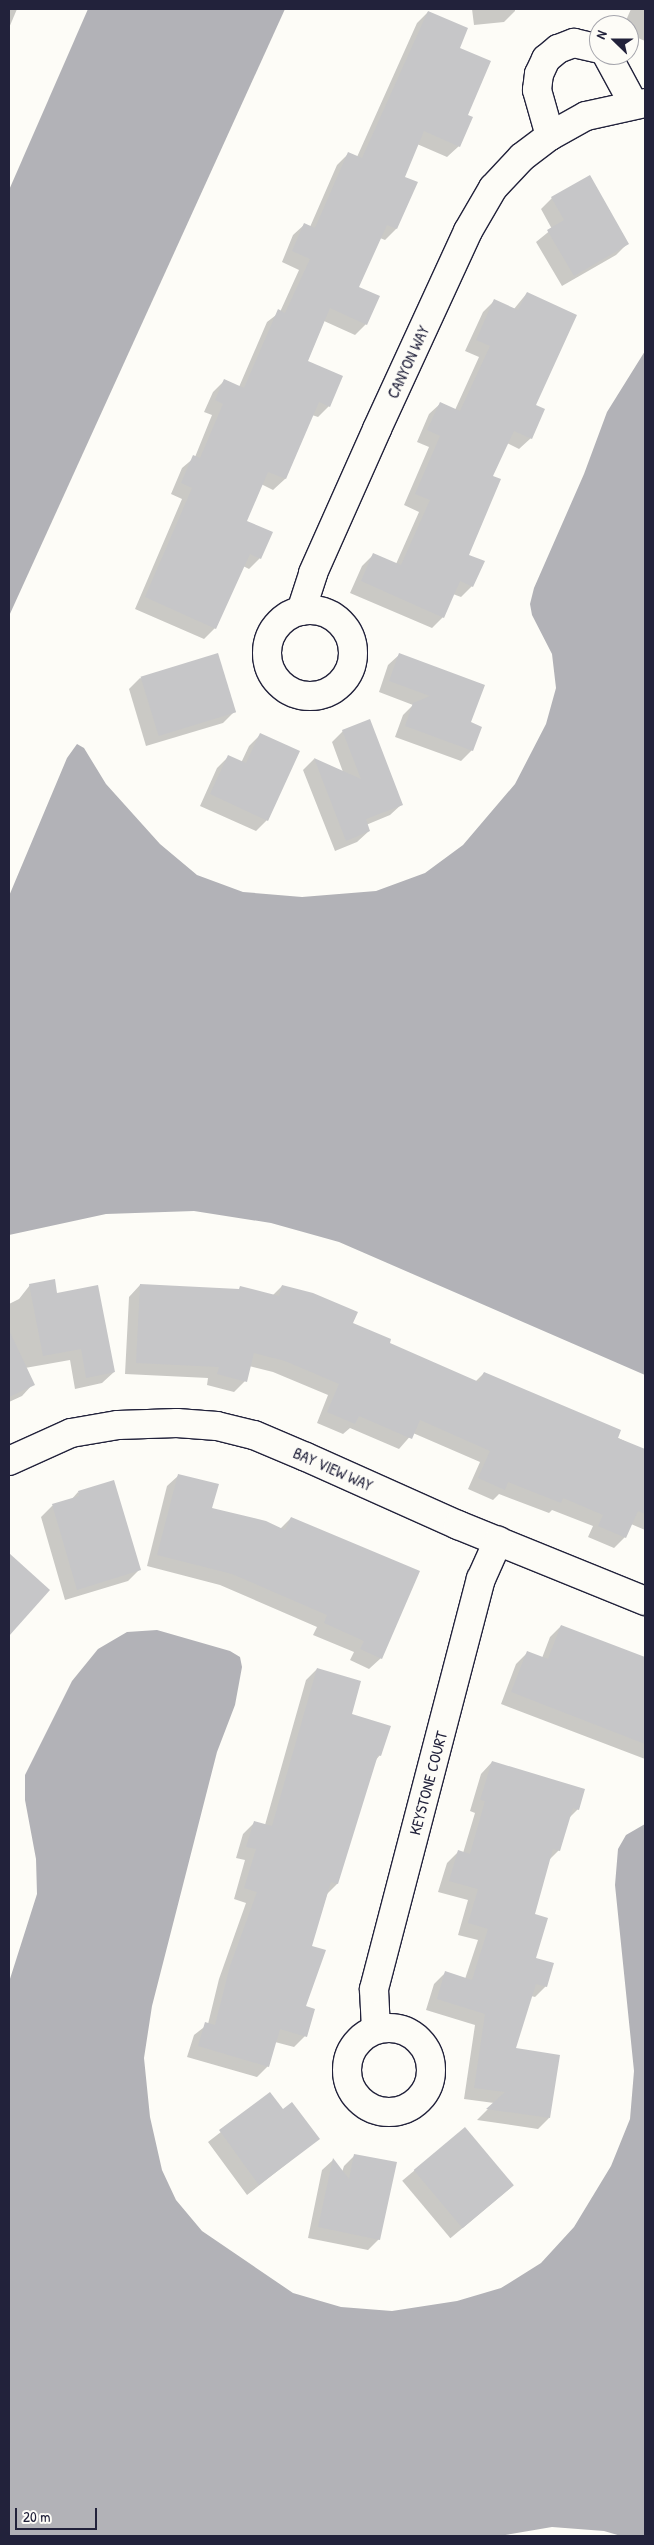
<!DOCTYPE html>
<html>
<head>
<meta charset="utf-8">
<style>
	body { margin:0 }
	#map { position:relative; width:654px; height:2545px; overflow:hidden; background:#fdfcf7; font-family:"Patrick Hand",sans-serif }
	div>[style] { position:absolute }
	.water>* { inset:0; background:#b2b2b7 }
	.shadow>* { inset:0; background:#0003; transform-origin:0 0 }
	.building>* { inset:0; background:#c6c6c8; transform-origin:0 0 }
	.roads { filter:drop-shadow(1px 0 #22223b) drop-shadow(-1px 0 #22223b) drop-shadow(0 1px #22223b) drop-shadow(0 -1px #22223b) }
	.minor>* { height:28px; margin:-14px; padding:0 14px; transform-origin:14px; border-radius:14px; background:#fdfcf7 }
	.minor>.ring { margin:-14px; padding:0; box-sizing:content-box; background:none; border:28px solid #fdfcf7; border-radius:50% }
	span { translate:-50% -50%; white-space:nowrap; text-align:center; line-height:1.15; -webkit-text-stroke:5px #fdfcf7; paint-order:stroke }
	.street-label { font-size:16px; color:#22223b }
	.frame { position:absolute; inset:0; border:10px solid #22223b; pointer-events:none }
	.north { position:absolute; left:589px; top:15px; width:50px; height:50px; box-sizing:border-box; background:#fdfcf7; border:1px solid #a5a5ac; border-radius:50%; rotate:292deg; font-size:14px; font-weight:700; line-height:20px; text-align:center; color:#22223b }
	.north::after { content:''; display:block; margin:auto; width:18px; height:22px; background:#22223b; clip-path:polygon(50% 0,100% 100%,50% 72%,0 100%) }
	.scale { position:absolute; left:15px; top:2508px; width:82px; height:22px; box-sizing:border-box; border:2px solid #22223b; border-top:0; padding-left:6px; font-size:15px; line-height:18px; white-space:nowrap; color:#22223b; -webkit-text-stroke:4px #fdfcf7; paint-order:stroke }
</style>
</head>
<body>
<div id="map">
	<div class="water">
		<i style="clip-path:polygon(88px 9px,285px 9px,9px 616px,9px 190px)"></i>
		<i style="clip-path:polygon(645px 351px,645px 1375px,339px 1242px,271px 1223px,194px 1211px,106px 1214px,9px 1235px,9px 896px,67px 758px,77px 744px,84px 748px,106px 784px,160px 844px,197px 875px,243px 892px,302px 897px,376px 891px,425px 873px,463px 845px,515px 784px,546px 724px,556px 688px,552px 654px,532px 615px,530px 604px,534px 588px,584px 474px,607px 412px)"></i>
		<i style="clip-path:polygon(157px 1630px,230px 1651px,240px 1657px,242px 1667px,235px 1705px,217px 1752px,152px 2006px,144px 2058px,150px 2117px,162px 2170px,176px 2200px,202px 2231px,293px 2293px,341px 2307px,392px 2311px,457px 2301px,501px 2288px,541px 2263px,574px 2227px,611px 2166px,630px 2119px,634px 2071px,615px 1885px,618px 1849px,626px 1835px,645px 1824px,645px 2536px,621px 2536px,604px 2531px,552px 2527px,499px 2536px,9px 2536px,9px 1982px,37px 1894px,36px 1859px,25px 1800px,25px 1775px,72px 1681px,98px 1649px,127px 1632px)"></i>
	</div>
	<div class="shadow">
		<i style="clip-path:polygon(9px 9px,17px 9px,9px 28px)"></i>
		<i style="clip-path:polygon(472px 9px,515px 9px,515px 11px,504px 22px,474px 25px)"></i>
		<i style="clip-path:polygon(631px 9px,645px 9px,645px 41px,629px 34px,629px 25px,624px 25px)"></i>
		<i style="clip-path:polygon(428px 12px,459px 48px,466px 115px,459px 146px,447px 157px,417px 144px,403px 177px,396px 229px,385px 240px,380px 238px,358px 288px,366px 324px,355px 335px,324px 321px,307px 362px,329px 406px,318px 417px,312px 415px,285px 479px,273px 490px,261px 484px,245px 521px,260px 558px,249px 569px,243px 566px,215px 628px,204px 639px,135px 609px,182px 499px,171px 494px,182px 468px,195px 457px,212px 415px,204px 412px,213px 392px,225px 380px,239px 387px,267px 322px,280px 312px,299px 270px,282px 262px,293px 235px,305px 224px,310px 227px,337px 165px,348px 154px,357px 157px,417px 23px)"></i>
		<i style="clip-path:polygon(552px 198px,627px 244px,616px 255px,562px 286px,536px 242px,552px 229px,541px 209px)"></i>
		<i style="clip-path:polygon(527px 293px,534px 406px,531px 438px,519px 449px,507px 443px,492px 476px,467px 555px,472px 586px,461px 597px,453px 594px,443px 617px,432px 628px,350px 593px,362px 566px,374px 554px,396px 564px,419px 512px,404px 505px,429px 447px,417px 442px,429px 414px,441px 403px,455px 410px,479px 357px,465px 351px,483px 312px,494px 301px,514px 309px)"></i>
		<i style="clip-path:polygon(400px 654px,469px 723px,472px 750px,461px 761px,395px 737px,403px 715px,413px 705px,379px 692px,388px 665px)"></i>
		<i style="clip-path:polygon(140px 678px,234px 712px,223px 723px,146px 746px,129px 689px)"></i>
		<i style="clip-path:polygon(343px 731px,402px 804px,390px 815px,366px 825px,369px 831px,357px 842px,335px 851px,303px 770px,314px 759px,343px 772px,332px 742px)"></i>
		<i style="clip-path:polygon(260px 735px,267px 820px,256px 831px,200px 806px,217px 768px,228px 757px,241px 763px,249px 746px)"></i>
		<i style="clip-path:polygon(30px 1285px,56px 1294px,114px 1372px,102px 1383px,75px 1389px,70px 1360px,25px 1368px,33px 1384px,22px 1396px,9px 1402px,9px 1304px,19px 1299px)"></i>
		<i style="clip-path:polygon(140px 1285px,272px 1296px,282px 1286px,388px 1343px,475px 1382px,484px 1373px,645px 1451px,645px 1530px,631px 1524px,625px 1537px,614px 1548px,588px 1537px,593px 1526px,552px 1510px,549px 1513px,499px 1494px,493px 1500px,468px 1489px,480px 1462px,413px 1433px,399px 1449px,350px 1428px,343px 1434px,317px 1423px,328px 1395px,273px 1372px,249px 1366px,245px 1381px,234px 1392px,207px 1385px,208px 1378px,125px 1374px,129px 1297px)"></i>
		<i style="clip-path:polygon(179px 1475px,211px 1509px,280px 1529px,291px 1518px,381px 1658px,369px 1669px,350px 1660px,354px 1652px,313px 1635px,317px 1627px,220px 1585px,147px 1566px,167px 1486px)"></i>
		<i style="clip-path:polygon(78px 1492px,139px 1570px,128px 1581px,65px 1600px,41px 1517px,52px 1506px,71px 1500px)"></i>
		<i style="clip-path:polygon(9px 1555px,48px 1590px,9px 1634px)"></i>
		<i style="clip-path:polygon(561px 1626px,645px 1658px,645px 1759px,501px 1704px,516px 1664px,527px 1653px,542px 1658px,550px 1637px)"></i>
		<i style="clip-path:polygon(317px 1669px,380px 1755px,375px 1761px,337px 1884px,327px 1894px,311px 1946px,304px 2007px,305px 2036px,294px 2047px,275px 2042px,268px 2066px,257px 2077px,187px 2057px,194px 2035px,208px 2024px,219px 1979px,246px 1903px,234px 1899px,245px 1860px,236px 1858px,243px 1834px,255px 1822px,265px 1825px,306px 1680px)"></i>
		<i style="clip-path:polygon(492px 1762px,578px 1809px,568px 1819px,559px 1850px,549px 1860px,533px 1915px,534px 1958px,546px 1986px,535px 1997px,531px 1996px,514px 2049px,549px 2118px,538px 2129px,477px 2120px,494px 2103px,464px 2099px,475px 2025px,426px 2010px,434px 1984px,445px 1973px,465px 1979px,478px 1940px,458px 1935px,468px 1900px,438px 1892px,447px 1863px,458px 1852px,463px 1853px,475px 1813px,470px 1811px,481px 1774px)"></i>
		<i style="clip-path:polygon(270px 2094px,283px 2111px,318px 2139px,247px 2195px,208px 2142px)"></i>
		<i style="left:465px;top:2128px;width:75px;height:82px;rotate:50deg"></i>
		<i style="clip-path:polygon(355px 2155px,379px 2239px,368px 2250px,308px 2238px,322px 2170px,333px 2160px,342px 2172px,344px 2166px)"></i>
	</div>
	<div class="building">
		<i style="clip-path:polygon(428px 11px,468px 28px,460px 48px,491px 61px,468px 115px,473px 117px,460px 147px,424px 131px,405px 177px,418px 182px,397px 229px,387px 225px,359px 287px,380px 296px,367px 325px,330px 308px,308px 361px,343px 376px,330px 407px,319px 402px,286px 479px,268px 472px,247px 521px,273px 532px,261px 559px,250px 554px,216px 629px,145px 597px,192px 488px,181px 483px,193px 455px,200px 458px,223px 404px,215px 400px,224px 379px,244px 388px,278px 309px,285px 313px,310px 259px,292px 251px,304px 223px,315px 228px,348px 152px,362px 158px)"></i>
		<i style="clip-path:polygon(590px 175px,629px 244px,574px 276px,547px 230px,564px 220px,551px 197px)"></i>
		<i style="clip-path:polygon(527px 292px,577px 315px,536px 405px,545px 409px,532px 439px,514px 431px,493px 476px,501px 479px,469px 555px,485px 561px,473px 587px,460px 581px,444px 618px,361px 581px,373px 553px,401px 565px,430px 500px,415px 494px,440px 436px,427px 430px,440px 402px,460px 411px,490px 346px,476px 340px,494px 299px,518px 310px)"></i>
		<i style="left:218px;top:653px;width:62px;height:81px;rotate:73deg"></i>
		<i style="clip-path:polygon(399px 653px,485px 685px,471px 722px,482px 727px,473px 751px,405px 726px,413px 703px,430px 696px,389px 681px)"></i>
		<i style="clip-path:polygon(370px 719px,403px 805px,366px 819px,370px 831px,346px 841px,314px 758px,361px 779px,342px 730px)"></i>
		<i style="clip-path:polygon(260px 733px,300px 751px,268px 821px,210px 794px,228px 755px,246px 763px)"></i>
		<i style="clip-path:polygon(55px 1279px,57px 1293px,98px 1285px,115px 1372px,86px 1378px,81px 1349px,43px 1356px,29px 1284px)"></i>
		<i style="clip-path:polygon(140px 1284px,239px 1289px,240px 1286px,279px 1296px,282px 1285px,313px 1293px,358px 1312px,353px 1323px,391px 1339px,390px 1343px,479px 1382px,484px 1372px,621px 1430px,618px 1438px,645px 1449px,645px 1514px,638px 1511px,626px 1538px,598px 1526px,603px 1515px,563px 1498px,561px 1503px,508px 1482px,505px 1490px,478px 1478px,490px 1451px,420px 1420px,412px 1439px,359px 1416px,355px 1424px,327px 1412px,339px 1384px,285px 1361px,254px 1353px,247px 1382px,217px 1374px,219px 1367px,136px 1363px)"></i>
		<i style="clip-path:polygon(9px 1330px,35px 1385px,9px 1397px)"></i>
		<i style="clip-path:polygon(178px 1474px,219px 1484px,212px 1508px,266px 1521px,285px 1530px,291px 1517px,420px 1571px,382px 1659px,360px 1649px,364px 1641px,324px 1623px,327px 1615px,232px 1574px,157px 1555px)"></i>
		<i style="clip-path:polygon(114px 1480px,141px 1570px,77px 1590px,52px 1504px,79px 1496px,78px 1491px)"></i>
		<i style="clip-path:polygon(9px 1553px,50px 1590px,9px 1636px)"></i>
		<i style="clip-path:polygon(561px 1625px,645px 1657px,645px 1744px,511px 1692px,527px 1651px,548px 1659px)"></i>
		<i style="clip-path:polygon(317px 1668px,361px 1681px,352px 1714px,391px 1726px,381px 1756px,378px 1755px,338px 1884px,331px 1882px,312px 1946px,326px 1950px,306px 2006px,315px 2009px,307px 2037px,280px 2029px,269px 2067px,198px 2046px,205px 2022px,215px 2025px,230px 1966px,257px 1892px,244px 1888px,256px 1849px,246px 1847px,254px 1821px,272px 1826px)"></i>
		<i style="clip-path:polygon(492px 1761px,585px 1789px,579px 1810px,573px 1808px,560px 1851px,553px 1849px,535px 1914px,548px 1918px,536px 1958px,554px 1963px,547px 1987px,536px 1984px,516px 2048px,560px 2055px,550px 2118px,486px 2109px,505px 2092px,474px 2088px,485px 2014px,437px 1999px,445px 1971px,472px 1980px,488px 1929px,468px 1923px,478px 1889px,449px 1881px,458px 1850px,470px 1854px,485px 1801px,480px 1800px)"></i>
		<i style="clip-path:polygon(270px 2092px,283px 2109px,292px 2102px,320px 2139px,259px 2185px,219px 2130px)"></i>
		<i style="left:465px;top:2127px;width:76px;height:67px;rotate:50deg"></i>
		<i style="clip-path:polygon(354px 2154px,397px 2162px,380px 2240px,318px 2227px,333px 2158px,349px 2179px)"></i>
	</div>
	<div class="roads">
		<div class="minor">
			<i style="left:607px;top:55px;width:55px;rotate:61.6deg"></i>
			<i style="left:550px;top:136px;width:48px;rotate:-105.8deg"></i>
			<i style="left:537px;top:90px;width:16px;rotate:-83deg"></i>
			<i style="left:539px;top:74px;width:17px;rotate:-65deg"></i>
			<i style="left:546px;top:59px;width:16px;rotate:-40deg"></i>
			<i style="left:558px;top:49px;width:17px;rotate:-21deg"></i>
			<i style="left:574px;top:43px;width:26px;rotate:13deg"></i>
			<i class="ring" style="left:267px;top:610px;width:58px;height:58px"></i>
			<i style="left:301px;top:611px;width:40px;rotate:-72deg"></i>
			<i style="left:313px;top:573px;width:158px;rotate:-66deg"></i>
			<i style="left:377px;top:429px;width:218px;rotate:-65.3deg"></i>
			<i style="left:468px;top:231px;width:50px;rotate:-59.8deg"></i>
			<i style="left:493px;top:188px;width:42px;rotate:-46.9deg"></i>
			<i style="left:522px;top:157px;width:35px;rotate:-37deg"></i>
			<i style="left:550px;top:136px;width:41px;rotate:-29.1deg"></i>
			<i style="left:586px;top:116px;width:60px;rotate:-12.4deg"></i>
			<i style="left:9px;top:1461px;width:68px;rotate:-24.3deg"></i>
			<i style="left:71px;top:1433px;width:48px;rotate:-9.7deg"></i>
			<i style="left:118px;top:1425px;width:59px;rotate:-1.9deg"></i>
			<i style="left:177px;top:1423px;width:40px;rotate:4.3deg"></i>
			<i style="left:217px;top:1426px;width:38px;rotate:14deg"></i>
			<i style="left:254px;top:1435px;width:56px;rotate:22.9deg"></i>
			<i style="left:306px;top:1457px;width:167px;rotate:24.1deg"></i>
			<i style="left:458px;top:1525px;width:202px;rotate:22.1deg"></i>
			<i class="ring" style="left:347px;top:2028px;width:56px;height:56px"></i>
			<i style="left:376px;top:2029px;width:40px;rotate:-92.9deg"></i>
			<i style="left:374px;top:1989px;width:424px;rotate:-75.4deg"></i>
			<i style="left:481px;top:1579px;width:42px;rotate:-65.9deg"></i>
		</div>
	</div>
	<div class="street-label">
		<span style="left:408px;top:362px;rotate:-65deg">CANYON WAY</span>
		<span style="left:333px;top:1469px;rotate:24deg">BAY VIEW WAY</span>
		<span style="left:428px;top:1783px;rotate:-75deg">KEYSTONE COURT</span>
	</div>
	<div class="frame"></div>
	<div class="north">N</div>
	<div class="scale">20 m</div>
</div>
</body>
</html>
